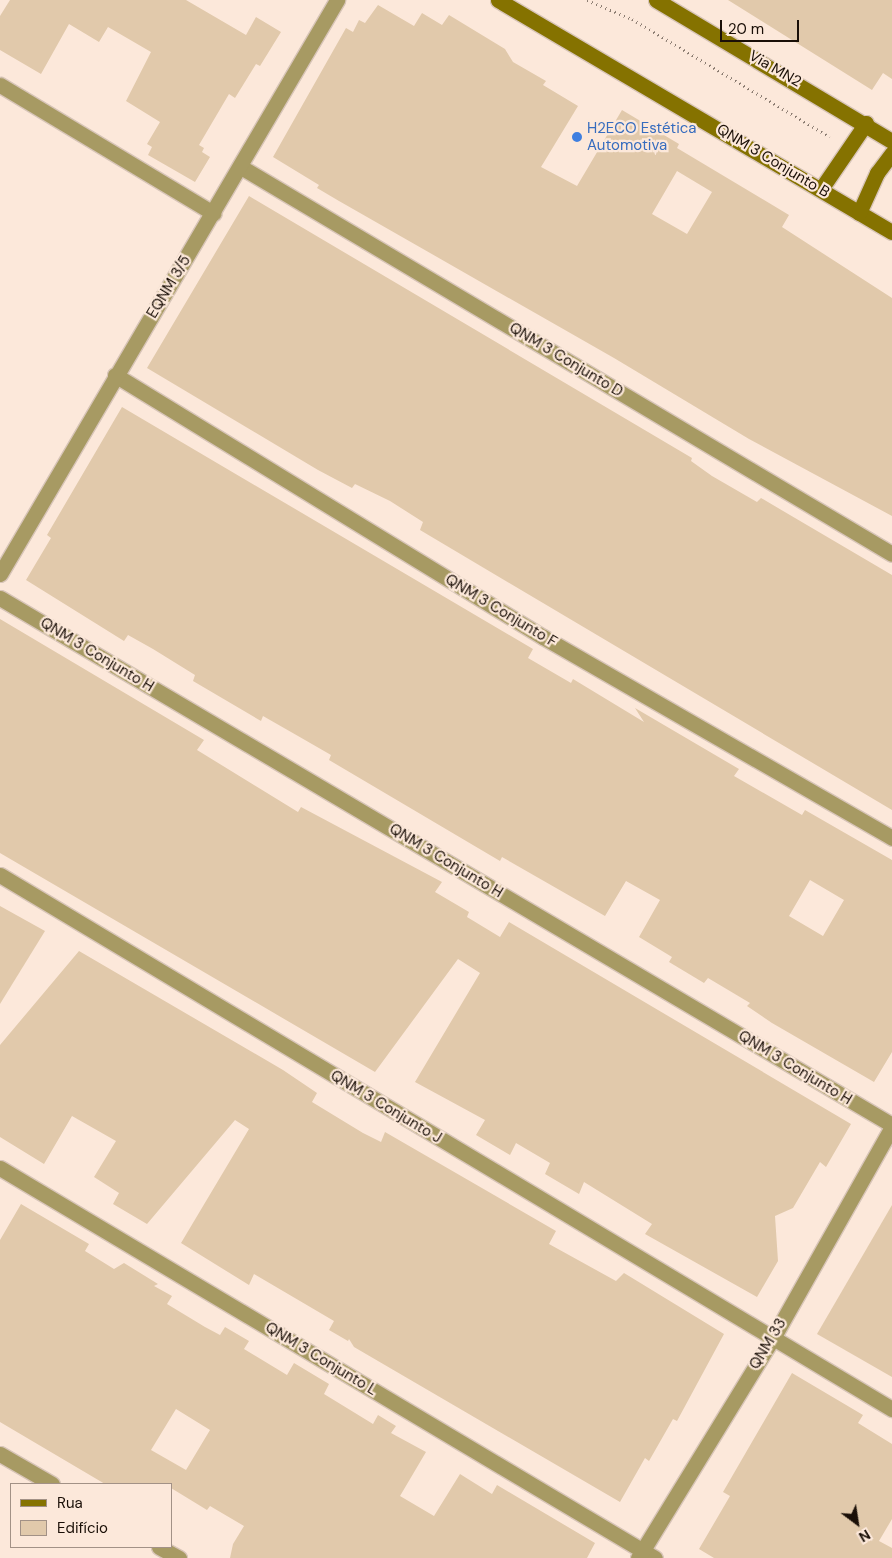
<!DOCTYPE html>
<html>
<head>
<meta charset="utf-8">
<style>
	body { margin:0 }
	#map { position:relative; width:892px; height:1558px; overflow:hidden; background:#fce8da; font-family:"DM Sans",sans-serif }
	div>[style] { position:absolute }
	.building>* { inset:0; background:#e1c9ab }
	.path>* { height:3px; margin-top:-1.5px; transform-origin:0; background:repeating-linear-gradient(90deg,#8c7d72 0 1px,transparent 0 5px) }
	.roads { filter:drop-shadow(1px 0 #d8c5b8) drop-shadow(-1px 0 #d8c5b8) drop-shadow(0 1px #d8c5b8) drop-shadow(0 -1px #d8c5b8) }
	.street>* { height:15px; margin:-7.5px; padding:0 7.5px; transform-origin:7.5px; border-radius:7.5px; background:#a79a63 }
	.secondary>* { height:15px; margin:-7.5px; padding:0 7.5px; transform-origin:7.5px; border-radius:7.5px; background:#857200 }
	.dots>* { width:14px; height:14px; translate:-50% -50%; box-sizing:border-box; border:2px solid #fce8da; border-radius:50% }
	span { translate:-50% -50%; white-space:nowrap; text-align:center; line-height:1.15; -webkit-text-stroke:4.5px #fce8da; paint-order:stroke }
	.street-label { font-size:15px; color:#1a0f07 }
	.shop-label { font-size:15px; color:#366cbe }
	.left { translate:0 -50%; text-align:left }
	.legend { position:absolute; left:10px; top:1483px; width:162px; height:65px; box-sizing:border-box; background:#fce8da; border:1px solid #a29186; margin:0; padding:6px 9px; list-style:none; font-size:15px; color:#1a0f07 }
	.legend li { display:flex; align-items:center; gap:10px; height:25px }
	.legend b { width:25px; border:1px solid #a29186 }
	.north { position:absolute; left:832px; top:1498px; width:50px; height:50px; -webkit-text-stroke:4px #fce8da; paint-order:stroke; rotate:149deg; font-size:14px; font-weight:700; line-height:20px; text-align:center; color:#1a0f07 }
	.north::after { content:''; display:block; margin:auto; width:18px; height:22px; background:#1a0f07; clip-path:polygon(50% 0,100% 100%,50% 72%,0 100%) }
	.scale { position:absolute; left:720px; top:20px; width:79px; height:22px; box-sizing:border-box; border:2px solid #1a0f07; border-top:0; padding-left:6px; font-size:15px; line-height:18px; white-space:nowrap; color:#1a0f07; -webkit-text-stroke:4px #fce8da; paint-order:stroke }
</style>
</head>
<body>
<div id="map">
	<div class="building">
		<i style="clip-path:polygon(10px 0,186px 0,246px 35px,256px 17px,281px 32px,260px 66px,256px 64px,235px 98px,229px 94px,199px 145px,204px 148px,202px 152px,210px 157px,195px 182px,148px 155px,152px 147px,147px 144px,160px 122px,126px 101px,151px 52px,108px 27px,99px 42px,69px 24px,41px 74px,0 50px,0 16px)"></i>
		<i style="clip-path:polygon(728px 0,892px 0,892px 79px,883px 73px,872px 90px)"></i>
		<i style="clip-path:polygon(evenodd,378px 5px,414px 26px,422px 13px,442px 25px,449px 15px,505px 49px,513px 62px,546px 81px,543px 85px,578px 106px,541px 167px,577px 186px,622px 110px,679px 144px,677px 148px,789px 215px,782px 227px,892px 298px,892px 516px,749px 439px,614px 358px,339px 201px,317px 188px,319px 185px,273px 157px,346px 28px,353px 32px,359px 20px,365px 23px,378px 5px,677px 171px,712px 192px,687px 234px,652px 214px,677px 171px)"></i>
		<i style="clip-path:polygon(249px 196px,692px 458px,691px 461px,712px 476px,757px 502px,761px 498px,892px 575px,892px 810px,420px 530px,423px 522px,390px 501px,355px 484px,352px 488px,318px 470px,147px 368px)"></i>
		<i style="clip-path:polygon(evenodd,122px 407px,533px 649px,528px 658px,571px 683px,573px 679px,644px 722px,635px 708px,739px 769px,734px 776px,802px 815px,805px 810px,892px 860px,892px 1052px,874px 1082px,772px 1023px,747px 1006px,750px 1003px,708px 978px,704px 983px,669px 962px,672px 957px,639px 937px,660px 900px,626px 881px,605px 916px,502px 857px,500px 861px,329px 760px,331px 755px,298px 736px,263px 716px,261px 721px,193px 681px,195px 675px,153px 649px,128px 635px,124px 641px,26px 580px,51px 538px,47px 535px,122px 407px,810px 880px,844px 900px,823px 936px,789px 916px,810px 880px)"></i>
		<i style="clip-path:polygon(0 619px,204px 740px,197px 750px,298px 812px,301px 807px,442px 882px,435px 892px,469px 912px,467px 917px,500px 937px,509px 922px,851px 1124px,826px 1167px,820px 1162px,793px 1208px,775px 1216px,778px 1261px,757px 1297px,645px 1234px,652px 1224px,584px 1182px,579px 1194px,545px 1174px,550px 1163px,516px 1143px,510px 1155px,476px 1135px,485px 1120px,415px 1082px,480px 973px,458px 959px,375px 1072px,0 853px)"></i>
		<i style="clip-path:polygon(0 906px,45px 931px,0 1004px)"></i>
		<i style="clip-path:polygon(79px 951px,283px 1070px,317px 1093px,312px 1102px,363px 1133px,381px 1142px,385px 1132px,556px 1231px,549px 1244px,616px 1281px,624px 1273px,724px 1334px,677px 1421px,673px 1419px,649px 1461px,645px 1458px,620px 1502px,354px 1347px,349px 1339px,348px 1341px,329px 1330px,334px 1321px,254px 1274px,249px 1285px,181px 1243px,249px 1129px,235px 1120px,147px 1224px,113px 1204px,119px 1193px,94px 1177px,116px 1141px,72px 1116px,44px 1164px,0 1137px,0 1045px)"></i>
		<i style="clip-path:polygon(evenodd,21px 1204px,89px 1244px,85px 1251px,114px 1269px,124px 1263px,158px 1284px,154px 1286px,172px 1296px,167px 1304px,205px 1327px,220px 1335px,225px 1327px,249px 1341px,244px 1349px,287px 1375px,294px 1363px,329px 1384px,324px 1394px,373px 1424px,378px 1415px,396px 1426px,391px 1433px,426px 1452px,400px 1496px,434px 1516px,460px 1474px,492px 1494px,497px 1485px,595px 1543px,587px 1558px,230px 1558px,233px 1544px,244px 1526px,210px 1506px,207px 1510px,171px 1488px,171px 1484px,105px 1484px,0 1422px,0 1240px,21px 1204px,176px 1409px,210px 1430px,186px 1470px,151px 1450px,176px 1409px)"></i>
		<i style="clip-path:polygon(892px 1205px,892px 1377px,817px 1334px)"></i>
		<i style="clip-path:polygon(792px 1373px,863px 1415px,858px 1423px,892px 1444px,892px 1519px,879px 1541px,892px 1548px,892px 1558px,714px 1558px,699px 1549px,730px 1496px,723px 1492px)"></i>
	</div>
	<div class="path">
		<i style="left:587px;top:0;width:49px;rotate:22.9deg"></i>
		<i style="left:632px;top:19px;width:230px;rotate:30.8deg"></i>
	</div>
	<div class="roads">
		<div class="street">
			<i style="left:0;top:85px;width:249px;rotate:31deg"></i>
			<i style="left:241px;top:167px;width:757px;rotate:30.73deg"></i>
			<i style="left:115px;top:375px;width:502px;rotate:31.47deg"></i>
			<i style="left:543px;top:637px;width:403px;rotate:29.9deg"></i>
			<i style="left:0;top:574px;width:666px;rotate:-59.58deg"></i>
			<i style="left:0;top:598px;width:1036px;rotate:30.57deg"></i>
			<i style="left:0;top:875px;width:1040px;rotate:30.91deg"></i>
			<i style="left:0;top:1168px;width:762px;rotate:30.77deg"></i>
			<i style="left:0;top:1454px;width:60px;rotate:30deg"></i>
			<i style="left:159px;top:1547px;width:23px;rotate:29deg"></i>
			<i style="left:638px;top:1558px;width:258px;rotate:-58.5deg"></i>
			<i style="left:773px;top:1338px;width:242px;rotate:-60.6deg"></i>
		</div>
		<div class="secondary">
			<i style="left:498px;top:0;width:457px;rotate:30.5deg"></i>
			<i style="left:656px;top:0;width:275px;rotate:30.9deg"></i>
			<i style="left:821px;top:189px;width:80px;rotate:-55.7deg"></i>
			<i style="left:859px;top:213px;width:44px;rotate:-65.8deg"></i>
			<i style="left:877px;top:173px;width:25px;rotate:-53deg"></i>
		</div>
	</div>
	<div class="dots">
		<i style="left:577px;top:137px;background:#3f7fe0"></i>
	</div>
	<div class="street-label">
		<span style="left:775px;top:69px;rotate:30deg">Via MN2</span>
		<span style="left:773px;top:161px;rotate:31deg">QNM 3 Conjunto B</span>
		<span style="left:169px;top:287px;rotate:-59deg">EQNM 3/5</span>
		<span style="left:566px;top:360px;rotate:31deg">QNM 3 Conjunto D</span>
		<span style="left:501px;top:611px;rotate:31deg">QNM 3 Conjunto F</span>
		<span style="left:97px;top:655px;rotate:31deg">QNM 3 Conjunto H</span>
		<span style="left:446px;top:861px;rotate:31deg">QNM 3 Conjunto H</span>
		<span style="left:795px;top:1068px;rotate:31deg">QNM 3 Conjunto H</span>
		<span style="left:386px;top:1107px;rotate:31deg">QNM 3 Conjunto J</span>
		<span style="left:768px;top:1344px;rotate:-59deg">QNM 33</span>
		<span style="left:321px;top:1359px;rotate:31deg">QNM 3 Conjunto L</span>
	</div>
	<div class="shop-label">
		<span class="left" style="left:587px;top:137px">H2ECO Estética<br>Automotiva</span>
	</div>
	<ul class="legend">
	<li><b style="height:6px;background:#857200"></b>Rua</li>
	<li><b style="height:14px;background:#e1c9ab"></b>Edifício</li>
	</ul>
	<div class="north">N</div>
	<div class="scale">20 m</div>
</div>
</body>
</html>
